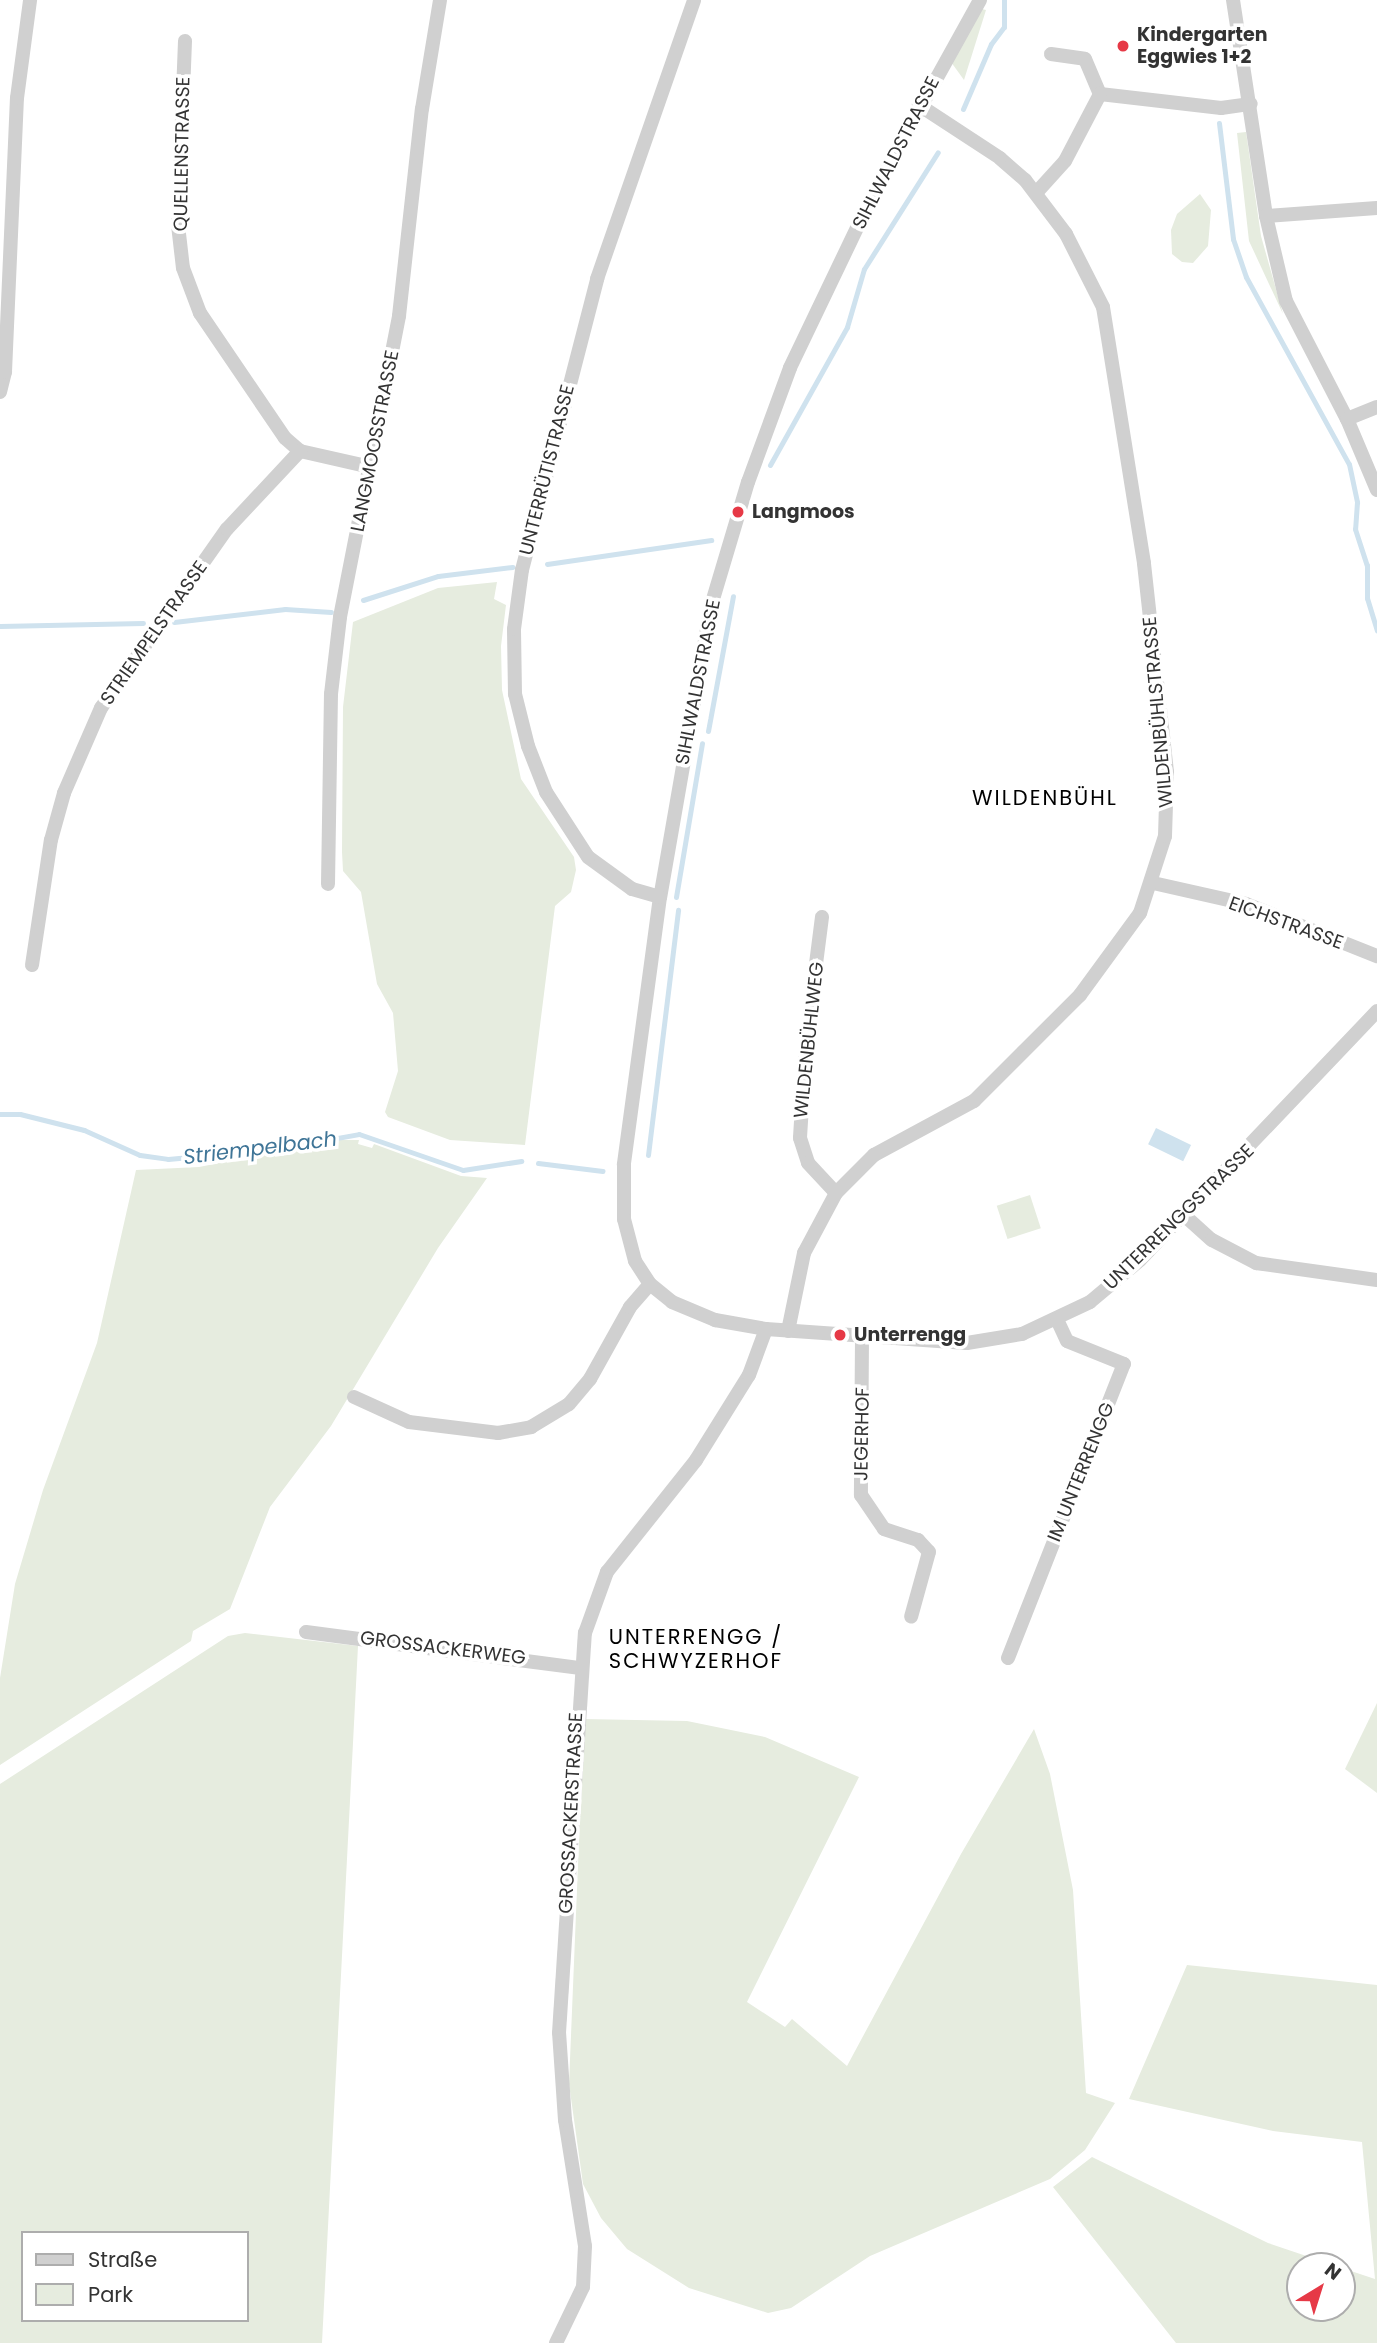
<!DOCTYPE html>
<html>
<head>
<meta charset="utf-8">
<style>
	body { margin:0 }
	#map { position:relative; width:1377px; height:2343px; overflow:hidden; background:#fff; font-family:Poppins,sans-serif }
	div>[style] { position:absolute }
	.green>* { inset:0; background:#e6ecdf; transform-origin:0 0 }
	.water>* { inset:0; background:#cfe2ee; transform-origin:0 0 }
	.stream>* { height:5px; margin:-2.5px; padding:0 2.5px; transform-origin:2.5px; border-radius:2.5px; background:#cfe2ee }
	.street>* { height:14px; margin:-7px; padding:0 7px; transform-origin:7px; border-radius:7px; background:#d0d0d0 }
	.dots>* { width:19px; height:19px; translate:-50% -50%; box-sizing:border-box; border:4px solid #fff; border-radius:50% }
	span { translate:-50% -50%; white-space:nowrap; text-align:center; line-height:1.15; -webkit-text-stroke:7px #fff; paint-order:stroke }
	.poi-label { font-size:19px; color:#333; font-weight:700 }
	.left { translate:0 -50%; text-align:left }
	.street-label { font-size:19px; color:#333 }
	.neighbourhood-label { font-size:21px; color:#000; letter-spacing:2px }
	.water-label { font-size:21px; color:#3f7597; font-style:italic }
	.legend { position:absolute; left:21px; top:2231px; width:228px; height:91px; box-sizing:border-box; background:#fff; border:2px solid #adadad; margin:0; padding:9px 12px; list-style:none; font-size:21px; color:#333 }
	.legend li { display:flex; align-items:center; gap:14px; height:35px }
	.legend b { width:35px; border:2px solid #adadad }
	.north { position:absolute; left:1286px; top:2252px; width:70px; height:70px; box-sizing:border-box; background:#fff; border:2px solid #adadad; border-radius:50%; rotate:38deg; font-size:19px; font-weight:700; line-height:28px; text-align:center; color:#333 }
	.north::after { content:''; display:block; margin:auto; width:24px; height:32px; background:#e63946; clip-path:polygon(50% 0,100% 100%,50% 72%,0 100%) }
</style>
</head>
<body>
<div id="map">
	<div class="green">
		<i style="clip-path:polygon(982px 9px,986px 10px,964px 80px,951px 62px)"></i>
		<i style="clip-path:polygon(1246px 132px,1261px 236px,1283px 314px,1249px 241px,1237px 133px)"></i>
		<i style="clip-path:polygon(1200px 194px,1211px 210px,1208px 246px,1193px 263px,1182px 262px,1172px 254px,1171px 230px,1177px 214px)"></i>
		<i style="clip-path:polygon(497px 582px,494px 599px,506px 605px,501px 646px,502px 690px,521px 779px,574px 857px,576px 870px,571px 892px,555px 906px,525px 1145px,450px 1140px,388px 1117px,385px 1112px,398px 1071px,393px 1013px,377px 984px,361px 892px,343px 871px,342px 852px,343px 707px,353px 622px,438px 588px)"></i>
		<i style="clip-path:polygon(335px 1140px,359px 1140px,358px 1144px,372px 1148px,374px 1144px,461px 1176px,487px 1178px,438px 1248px,331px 1426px,270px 1507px,230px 1609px,193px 1631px,191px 1641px,0 1765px,0 1678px,15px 1584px,43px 1490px,97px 1343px,136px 1170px,199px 1167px)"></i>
		<i style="left:1030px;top:1195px;width:35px;height:35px;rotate:72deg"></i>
		<i style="clip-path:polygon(evenodd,245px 1633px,358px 1646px,322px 2343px,0 2343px,0 1784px,228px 1636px,245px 1633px,23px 2233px,247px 2233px,247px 2320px,23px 2320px,23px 2233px)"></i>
		<i style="clip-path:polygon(1377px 1703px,1377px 1793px,1345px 1769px)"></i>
		<i style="clip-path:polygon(584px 1719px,687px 1721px,765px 1737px,859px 1777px,747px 2002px,785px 2027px,792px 2019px,847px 2066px,961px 1854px,1034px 1729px,1050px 1774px,1073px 1890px,1086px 2093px,1115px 2103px,1085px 2150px,1050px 2179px,870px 2256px,791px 2308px,768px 2313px,689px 2288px,627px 2249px,601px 2218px,583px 2184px,569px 2084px)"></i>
		<i style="clip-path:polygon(1187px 1965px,1377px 1985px,1377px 2343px,1176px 2343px,1053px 2187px,1092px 2157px,1268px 2243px,1336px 2266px,1300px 2266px,1300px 2308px,1342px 2308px,1342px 2268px,1375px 2279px,1362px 2142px,1273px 2131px,1129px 2099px)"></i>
	</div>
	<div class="water">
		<i style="left:1156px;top:1128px;width:39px;height:18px;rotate:26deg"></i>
	</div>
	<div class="stream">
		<i style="left:963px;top:109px;width:71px;rotate:-66.7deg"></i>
		<i style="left:991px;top:44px;width:21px;rotate:-53deg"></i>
		<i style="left:1004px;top:27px;width:27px;rotate:-90deg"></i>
		<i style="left:1219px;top:123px;width:117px;rotate:83.1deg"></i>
		<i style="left:1233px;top:239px;width:40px;rotate:71.1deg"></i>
		<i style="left:1246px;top:277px;width:213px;rotate:61.2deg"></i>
		<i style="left:1349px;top:464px;width:39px;rotate:78deg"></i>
		<i style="left:1357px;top:502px;width:27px;rotate:94deg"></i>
		<i style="left:1355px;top:529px;width:38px;rotate:72deg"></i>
		<i style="left:1367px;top:565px;width:33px;rotate:90deg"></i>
		<i style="left:1367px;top:598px;width:34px;rotate:73deg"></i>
		<i style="left:770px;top:465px;width:158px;rotate:-60.8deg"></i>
		<i style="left:847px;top:327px;width:60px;rotate:-73.7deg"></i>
		<i style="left:864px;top:269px;width:138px;rotate:-57.7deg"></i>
		<i style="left:547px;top:564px;width:166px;rotate:-8.3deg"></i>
		<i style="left:363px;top:600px;width:79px;rotate:-17.7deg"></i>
		<i style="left:438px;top:576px;width:75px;rotate:-6.9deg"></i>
		<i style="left:174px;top:622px;width:112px;rotate:-6.7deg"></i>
		<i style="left:285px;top:609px;width:46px;rotate:3.7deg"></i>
		<i style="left:0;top:626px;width:143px;rotate:-1.2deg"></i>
		<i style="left:708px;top:731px;width:137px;rotate:-79.5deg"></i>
		<i style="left:676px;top:897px;width:156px;rotate:-80.4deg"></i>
		<i style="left:0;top:1114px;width:20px"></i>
		<i style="left:20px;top:1114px;width:66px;rotate:14deg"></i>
		<i style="left:84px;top:1130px;width:61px;rotate:24.1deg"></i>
		<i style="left:140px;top:1155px;width:28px;rotate:8deg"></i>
		<i style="left:168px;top:1159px;width:108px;rotate:-5.3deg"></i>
		<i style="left:276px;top:1149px;width:84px;rotate:-10.2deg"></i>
		<i style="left:359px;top:1134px;width:110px;rotate:19.1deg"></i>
		<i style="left:463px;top:1170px;width:59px;rotate:-8.8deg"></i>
		<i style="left:648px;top:1155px;width:247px;rotate:-83deg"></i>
		<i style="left:538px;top:1163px;width:65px;rotate:7deg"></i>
	</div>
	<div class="street">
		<i style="left:980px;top:0;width:208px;rotate:119deg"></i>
		<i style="left:879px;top:182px;width:206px;rotate:115.6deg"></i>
		<i style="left:790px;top:368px;width:121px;rotate:110.2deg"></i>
		<i style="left:748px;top:482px;width:129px;rotate:106.6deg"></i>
		<i style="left:711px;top:606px;width:295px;rotate:99.9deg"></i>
		<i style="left:660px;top:897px;width:270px;rotate:97.7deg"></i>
		<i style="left:624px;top:1165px;width:54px;rotate:90deg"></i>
		<i style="left:624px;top:1219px;width:43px;rotate:75.3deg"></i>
		<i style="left:635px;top:1261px;width:27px;rotate:57deg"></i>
		<i style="left:650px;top:1284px;width:28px;rotate:39deg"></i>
		<i style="left:672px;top:1302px;width:47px;rotate:22.7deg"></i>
		<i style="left:715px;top:1320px;width:52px;rotate:10deg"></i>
		<i style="left:766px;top:1329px;width:201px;rotate:4deg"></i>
		<i style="left:967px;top:1343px;width:56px;rotate:-9.3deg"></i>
		<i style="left:1022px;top:1334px;width:75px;rotate:-25.2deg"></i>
		<i style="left:1090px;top:1302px;width:65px;rotate:-40deg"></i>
		<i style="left:1140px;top:1260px;width:344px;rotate:-46.4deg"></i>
		<i style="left:1233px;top:0;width:219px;rotate:81.3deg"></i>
		<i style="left:1266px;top:216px;width:87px;rotate:76.8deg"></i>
		<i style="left:1286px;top:301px;width:133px;rotate:62.7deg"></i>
		<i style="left:1347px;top:419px;width:77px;rotate:67.1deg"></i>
		<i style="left:185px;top:41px;width:184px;rotate:92.2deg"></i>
		<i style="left:178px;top:225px;width:43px;rotate:83.4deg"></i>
		<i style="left:183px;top:268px;width:48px;rotate:69.3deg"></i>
		<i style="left:200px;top:313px;width:151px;rotate:55.8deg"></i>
		<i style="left:285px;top:438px;width:20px;rotate:41deg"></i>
		<i style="left:300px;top:451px;width:73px;rotate:12.7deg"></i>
		<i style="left:1051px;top:54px;width:34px;rotate:8deg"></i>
		<i style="left:1085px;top:59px;width:38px;rotate:67deg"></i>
		<i style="left:1100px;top:94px;width:122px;rotate:6.6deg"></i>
		<i style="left:1221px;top:108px;width:30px;rotate:-8deg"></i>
		<i style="left:1036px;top:193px;width:43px;rotate:-47.8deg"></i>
		<i style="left:1065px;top:161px;width:76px;rotate:-62.4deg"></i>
		<i style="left:1266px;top:216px;width:111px;rotate:-4.1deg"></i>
		<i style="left:0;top:392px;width:21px;rotate:-76deg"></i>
		<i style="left:5px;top:372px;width:274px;rotate:-87.5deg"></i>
		<i style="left:17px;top:98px;width:99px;rotate:-82.4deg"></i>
		<i style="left:1347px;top:419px;width:32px;rotate:-22deg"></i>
		<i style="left:1153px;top:883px;width:95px;rotate:12.7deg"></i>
		<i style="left:1246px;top:904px;width:141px;rotate:21.7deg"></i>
		<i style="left:328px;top:884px;width:190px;rotate:-89.1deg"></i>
		<i style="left:331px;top:694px;width:78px;rotate:-83.3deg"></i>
		<i style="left:340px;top:617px;width:307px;rotate:-78.9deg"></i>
		<i style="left:399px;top:316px;width:208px;rotate:-83.7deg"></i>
		<i style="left:422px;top:109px;width:110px;rotate:-80.6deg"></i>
		<i style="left:660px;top:897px;width:29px;rotate:-164deg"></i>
		<i style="left:632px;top:889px;width:54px;rotate:-144deg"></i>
		<i style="left:588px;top:857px;width:77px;rotate:-122.9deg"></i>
		<i style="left:546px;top:792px;width:49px;rotate:-111.4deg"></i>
		<i style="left:528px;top:746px;width:54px;rotate:-104deg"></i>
		<i style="left:515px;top:694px;width:65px;rotate:-90.9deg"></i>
		<i style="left:514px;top:629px;width:60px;rotate:-82.3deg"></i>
		<i style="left:522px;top:570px;width:301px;rotate:-75.5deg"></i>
		<i style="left:597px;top:279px;width:295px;rotate:-70.8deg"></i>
		<i style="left:822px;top:917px;width:126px;rotate:97.3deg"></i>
		<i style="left:806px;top:1042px;width:96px;rotate:93.6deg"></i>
		<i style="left:800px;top:1138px;width:26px;rotate:72deg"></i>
		<i style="left:808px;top:1163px;width:41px;rotate:47deg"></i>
		<i style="left:32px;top:965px;width:126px;rotate:-81.4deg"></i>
		<i style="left:51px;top:840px;width:49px;rotate:-74.5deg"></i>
		<i style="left:64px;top:793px;width:93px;rotate:-66.5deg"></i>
		<i style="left:101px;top:708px;width:219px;rotate:-54.9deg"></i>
		<i style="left:227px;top:529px;width:107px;rotate:-46.9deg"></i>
		<i style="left:1185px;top:1216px;width:36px;rotate:42deg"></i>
		<i style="left:1212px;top:1240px;width:50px;rotate:27.6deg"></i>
		<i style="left:1256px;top:1263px;width:122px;rotate:8deg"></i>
		<i style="left:788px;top:1331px;width:80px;rotate:-78.4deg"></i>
		<i style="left:804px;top:1253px;width:68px;rotate:-61.9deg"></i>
		<i style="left:836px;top:1193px;width:54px;rotate:-45deg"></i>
		<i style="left:874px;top:1155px;width:114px;rotate:-28.4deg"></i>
		<i style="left:974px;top:1101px;width:150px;rotate:-45deg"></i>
		<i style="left:1080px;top:995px;width:102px;rotate:-53.8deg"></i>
		<i style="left:1140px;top:913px;width:81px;rotate:-72deg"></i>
		<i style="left:1165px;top:836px;width:64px;rotate:-88.2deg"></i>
		<i style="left:1167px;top:772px;width:210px;rotate:-96.3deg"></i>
		<i style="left:1144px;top:563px;width:259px;rotate:-99.1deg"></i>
		<i style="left:1103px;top:307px;width:82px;rotate:-116.9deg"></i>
		<i style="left:1066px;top:234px;width:68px;rotate:-127.2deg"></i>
		<i style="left:1025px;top:180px;width:33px;rotate:-139deg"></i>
		<i style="left:1000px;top:158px;width:97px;rotate:-146.8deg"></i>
		<i style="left:862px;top:1337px;width:158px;rotate:90.4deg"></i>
		<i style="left:861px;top:1495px;width:41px;rotate:55.9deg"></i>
		<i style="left:884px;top:1529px;width:36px;rotate:18deg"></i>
		<i style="left:918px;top:1540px;width:16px;rotate:47deg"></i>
		<i style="left:929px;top:1552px;width:67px;rotate:105.5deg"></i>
		<i style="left:354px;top:1397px;width:60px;rotate:24.4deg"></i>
		<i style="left:409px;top:1422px;width:90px;rotate:7deg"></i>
		<i style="left:498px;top:1433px;width:34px;rotate:-10deg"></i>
		<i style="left:531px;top:1427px;width:44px;rotate:-31.2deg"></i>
		<i style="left:569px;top:1404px;width:33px;rotate:-50deg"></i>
		<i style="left:590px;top:1379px;width:82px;rotate:-60.9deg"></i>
		<i style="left:630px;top:1307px;width:30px;rotate:-49deg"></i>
		<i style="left:306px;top:1632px;width:275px;rotate:7.5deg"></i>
		<i style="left:1008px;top:1658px;width:316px;rotate:-68.5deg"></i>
		<i style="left:1124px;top:1364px;width:61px;rotate:-158deg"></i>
		<i style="left:1067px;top:1341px;width:23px;rotate:-115deg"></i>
		<i style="left:556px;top:2343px;width:62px;rotate:-64.3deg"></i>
		<i style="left:583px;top:2287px;width:41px;rotate:-87.2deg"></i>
		<i style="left:585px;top:2246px;width:128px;rotate:-99deg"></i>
		<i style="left:565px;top:2120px;width:87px;rotate:-93.9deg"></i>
		<i style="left:559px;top:2033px;width:401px;rotate:-86.3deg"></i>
		<i style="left:585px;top:1633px;width:65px;rotate:-70.2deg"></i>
		<i style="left:607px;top:1572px;width:143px;rotate:-51.5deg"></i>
		<i style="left:696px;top:1460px;width:100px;rotate:-58.1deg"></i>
		<i style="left:749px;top:1375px;width:49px;rotate:-69.7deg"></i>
	</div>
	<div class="dots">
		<i style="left:1123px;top:46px;background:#e63946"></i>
		<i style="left:738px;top:512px;background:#e63946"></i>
		<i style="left:840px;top:1335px;background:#e63946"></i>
	</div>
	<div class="poi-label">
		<span class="left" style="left:1137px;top:46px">Kindergarten<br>Eggwies 1+2</span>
		<span class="left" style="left:752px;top:512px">Langmoos</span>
		<span class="left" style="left:854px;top:1335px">Unterrengg</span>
	</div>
	<div class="street-label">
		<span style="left:896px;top:153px;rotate:-63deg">SIHLWALDSTRASSE</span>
		<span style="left:182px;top:154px;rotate:-89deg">QUELLENSTRASSE</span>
		<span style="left:375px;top:441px;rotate:-79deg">LANGMOOSSTRASSE</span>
		<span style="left:547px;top:470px;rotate:-76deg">UNTERRÜTISTRASSE</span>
		<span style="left:154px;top:633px;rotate:-55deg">STRIEMPELSTRASSE</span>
		<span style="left:698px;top:682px;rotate:-79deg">SIHLWALDSTRASSE</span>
		<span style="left:1158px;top:712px;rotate:-95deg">WILDENBÜHLSTRASSE</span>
		<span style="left:1286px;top:923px;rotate:20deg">EICHSTRASSE</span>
		<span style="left:809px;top:1040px;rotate:-84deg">WILDENBÜHLWEG</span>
		<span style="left:1179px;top:1217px;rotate:-44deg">UNTERRENGGSTRASSE</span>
		<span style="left:862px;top:1434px;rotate:-89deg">JEGERHOF</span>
		<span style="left:1081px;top:1472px;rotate:-68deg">IM UNTERRENGG</span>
		<span style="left:443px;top:1648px;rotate:7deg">GROSSACKERWEG</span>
		<span style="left:571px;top:1813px;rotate:-87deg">GROSSACKERSTRASSE</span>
	</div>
	<div class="neighbourhood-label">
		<span style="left:1045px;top:798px">WILDENBÜHL</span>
		<span style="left:696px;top:1649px">UNTERRENGG /<br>SCHWYZERHOF</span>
	</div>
	<div class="water-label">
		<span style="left:260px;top:1148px;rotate:-7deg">Striempelbach</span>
	</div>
	<ul class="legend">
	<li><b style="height:9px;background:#d0d0d0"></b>Straße</li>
	<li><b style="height:19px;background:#e6ecdf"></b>Park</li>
	</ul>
	<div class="north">N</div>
</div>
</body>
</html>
